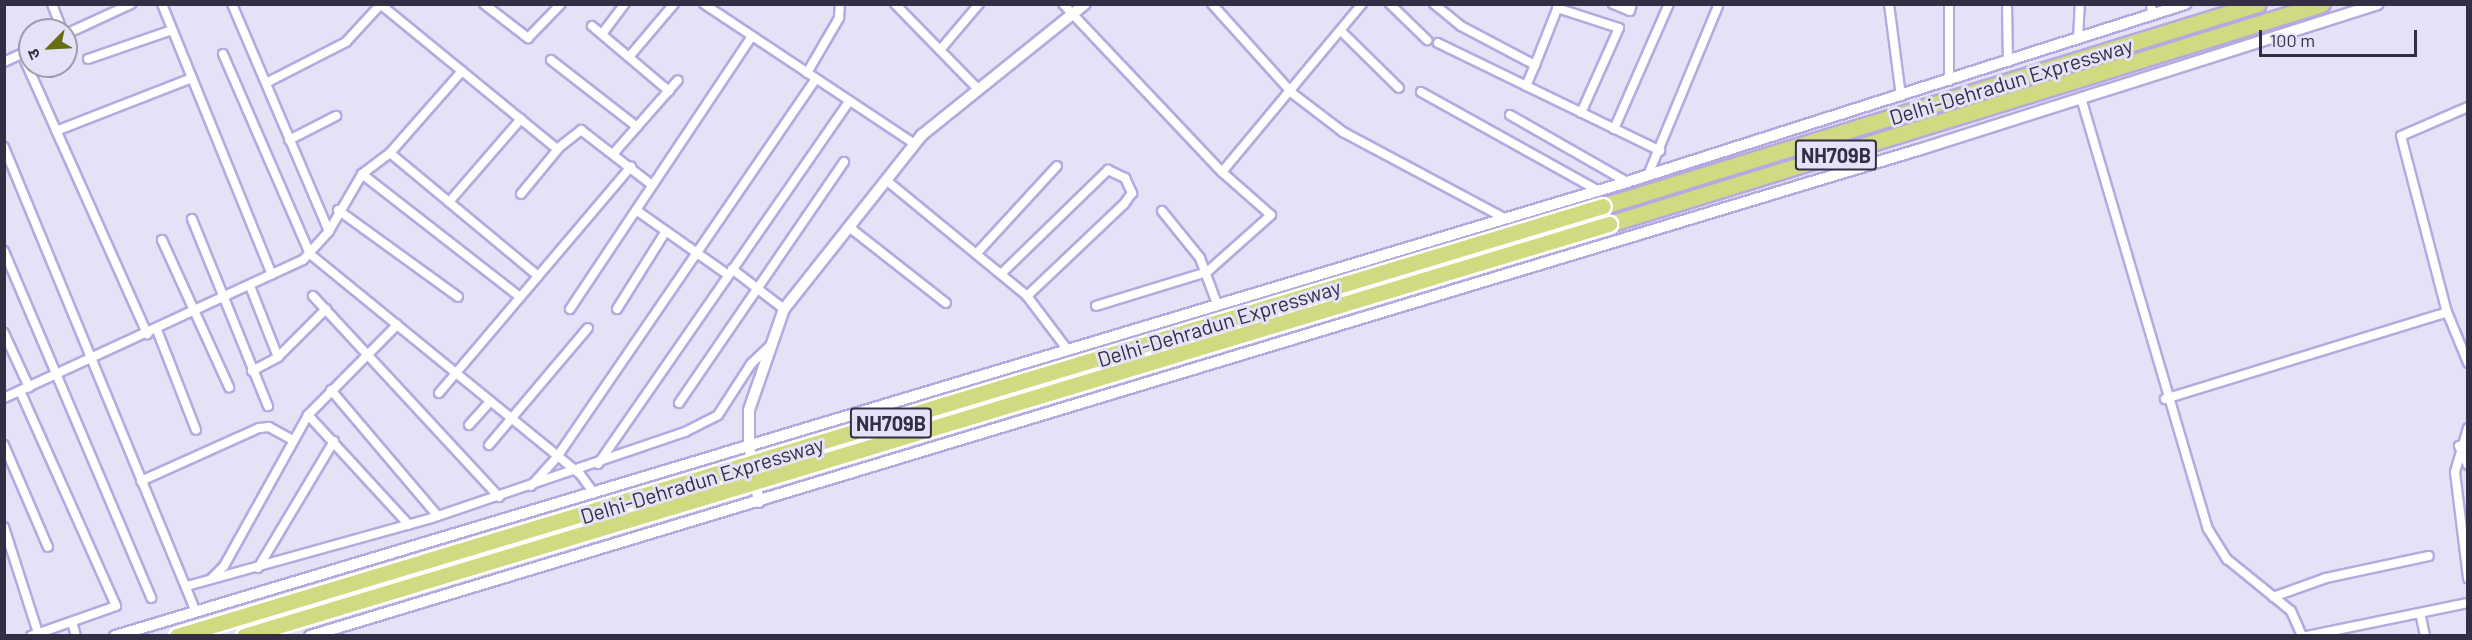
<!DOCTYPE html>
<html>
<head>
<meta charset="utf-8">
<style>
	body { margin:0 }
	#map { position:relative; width:2472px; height:640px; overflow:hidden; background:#e5e2f8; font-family:Barlow,"Noto Sans Devanagari",sans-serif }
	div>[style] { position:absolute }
	.roads { filter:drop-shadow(2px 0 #b5aadf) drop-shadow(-2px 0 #b5aadf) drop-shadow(0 2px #b5aadf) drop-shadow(0 -2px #b5aadf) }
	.minor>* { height:8px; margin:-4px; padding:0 4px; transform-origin:4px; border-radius:4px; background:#fff }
	.tertiary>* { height:10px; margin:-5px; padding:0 5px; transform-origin:5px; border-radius:5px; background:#fff }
	.motorway>* { height:15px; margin:-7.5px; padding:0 7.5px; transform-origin:7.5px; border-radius:7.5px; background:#d1da80 }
	.bridges { filter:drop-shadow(2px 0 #fff) drop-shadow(-2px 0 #fff) drop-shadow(0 2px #fff) drop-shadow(0 -2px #fff) }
	.motorway-bridge>* { height:15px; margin:-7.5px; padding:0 7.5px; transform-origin:7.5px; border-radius:7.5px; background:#d1da80 }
	span { translate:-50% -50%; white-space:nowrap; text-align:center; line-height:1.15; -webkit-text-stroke:6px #e5e2f8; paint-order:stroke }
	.shield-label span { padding:2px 4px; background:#e5e2f8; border:2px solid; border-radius:4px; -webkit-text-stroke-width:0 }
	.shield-label { font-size:20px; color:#332e43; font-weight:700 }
	.street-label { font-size:21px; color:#332e43 }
	.frame { position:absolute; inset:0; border:6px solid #332e43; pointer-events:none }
	.north { position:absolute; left:18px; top:18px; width:60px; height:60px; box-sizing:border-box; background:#e5e2f8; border:2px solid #9e9ab0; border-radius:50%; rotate:246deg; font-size:16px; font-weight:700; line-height:24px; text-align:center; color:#332e43 }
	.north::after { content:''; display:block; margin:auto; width:21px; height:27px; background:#676d11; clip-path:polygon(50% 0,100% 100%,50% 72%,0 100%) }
	.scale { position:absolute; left:2259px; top:30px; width:158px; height:27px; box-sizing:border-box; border:3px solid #332e43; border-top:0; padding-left:8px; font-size:18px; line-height:21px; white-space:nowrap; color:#332e43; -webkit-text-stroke:4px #e5e2f8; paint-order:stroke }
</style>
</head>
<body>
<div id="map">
	<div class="roads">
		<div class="minor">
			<i style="left:52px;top:4px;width:28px;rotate:69deg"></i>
			<i style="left:162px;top:4px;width:292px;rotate:67.9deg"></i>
			<i style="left:232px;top:4px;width:247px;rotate:66.9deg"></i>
			<i style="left:380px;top:4px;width:229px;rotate:39.3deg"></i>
			<i style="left:557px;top:149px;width:31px;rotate:-38deg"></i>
			<i style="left:581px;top:130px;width:90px;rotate:37.8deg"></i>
			<i style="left:484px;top:4px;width:56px;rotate:37.7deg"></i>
			<i style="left:528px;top:38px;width:47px;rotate:-45.9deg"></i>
			<i style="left:704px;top:4px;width:253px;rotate:33.6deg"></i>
			<i style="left:895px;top:4px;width:119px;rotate:45.7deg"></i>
			<i style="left:1063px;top:4px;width:231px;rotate:46.6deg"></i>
			<i style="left:1222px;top:172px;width:65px;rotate:41.3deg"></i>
			<i style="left:1271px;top:215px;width:86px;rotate:138.3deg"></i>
			<i style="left:1207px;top:272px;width:116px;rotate:163deg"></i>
			<i style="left:1212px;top:4px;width:120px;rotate:48deg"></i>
			<i style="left:1292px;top:93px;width:64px;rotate:37.4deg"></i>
			<i style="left:1343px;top:132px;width:183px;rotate:28.1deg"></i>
			<i style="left:1390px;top:4px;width:52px;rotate:44.2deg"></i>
			<i style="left:1434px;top:4px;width:35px;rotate:39deg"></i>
			<i style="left:1461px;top:26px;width:84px;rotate:27.8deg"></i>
			<i style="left:1535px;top:65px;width:23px;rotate:113deg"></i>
			<i style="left:1613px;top:4px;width:18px;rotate:22deg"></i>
			<i style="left:1630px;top:11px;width:7px;rotate:-74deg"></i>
			<i style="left:1889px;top:4px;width:93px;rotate:82.6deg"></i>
			<i style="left:1949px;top:4px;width:77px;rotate:90deg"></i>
			<i style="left:2007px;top:4px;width:58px;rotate:89deg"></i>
			<i style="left:2151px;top:4px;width:11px;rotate:85deg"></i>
			<i style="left:1557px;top:8px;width:65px;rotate:17.9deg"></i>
			<i style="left:1619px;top:28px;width:93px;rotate:114.1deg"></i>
			<i style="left:592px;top:26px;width:101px;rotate:40.2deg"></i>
			<i style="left:1341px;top:31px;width:81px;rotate:44.5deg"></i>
			<i style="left:66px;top:34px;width:72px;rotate:-24.8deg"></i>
			<i style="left:602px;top:34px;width:38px;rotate:-53deg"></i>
			<i style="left:2078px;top:39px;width:35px;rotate:-87deg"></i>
			<i style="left:1438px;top:43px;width:247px;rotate:25.9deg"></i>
			<i style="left:940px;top:50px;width:60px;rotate:-49.7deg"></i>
			<i style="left:22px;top:54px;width:307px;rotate:65.9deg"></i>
			<i style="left:223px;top:54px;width:218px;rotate:66.5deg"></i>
			<i style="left:310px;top:254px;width:348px;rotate:39.2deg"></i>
			<i style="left:580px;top:474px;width:24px;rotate:54deg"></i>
			<i style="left:629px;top:57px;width:70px;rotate:-49.7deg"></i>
			<i style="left:88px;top:59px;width:89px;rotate:-19deg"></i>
			<i style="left:551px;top:60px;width:109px;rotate:37.9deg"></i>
			<i style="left:4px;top:62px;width:29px;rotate:-25deg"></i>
			<i style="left:1535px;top:65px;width:66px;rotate:-68.5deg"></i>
			<i style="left:807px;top:73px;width:64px;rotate:-59.8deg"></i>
			<i style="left:839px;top:18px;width:14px;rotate:-86deg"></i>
			<i style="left:266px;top:83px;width:90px;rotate:-27.1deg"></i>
			<i style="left:346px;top:42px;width:52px;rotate:-47.4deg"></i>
			<i style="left:1421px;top:92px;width:201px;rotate:29.1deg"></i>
			<i style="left:2081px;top:98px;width:449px;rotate:73.6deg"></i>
			<i style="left:2208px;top:529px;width:36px;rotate:58deg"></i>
			<i style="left:2227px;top:559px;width:82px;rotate:39.1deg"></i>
			<i style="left:2291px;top:611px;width:27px;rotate:66deg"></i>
			<i style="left:2468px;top:107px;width:73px;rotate:156.6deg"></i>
			<i style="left:2401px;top:136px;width:182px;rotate:75.4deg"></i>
			<i style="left:2447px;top:312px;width:55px;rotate:67.6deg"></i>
			<i style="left:1510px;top:115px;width:135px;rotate:29.8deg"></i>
			<i style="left:1614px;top:129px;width:137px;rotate:-66.3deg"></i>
			<i style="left:56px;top:131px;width:146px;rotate:-21.3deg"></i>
			<i style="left:289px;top:140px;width:53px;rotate:-27.1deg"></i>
			<i style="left:4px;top:147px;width:503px;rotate:67.56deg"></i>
			<i style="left:390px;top:153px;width:192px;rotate:39.7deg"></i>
			<i style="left:613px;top:154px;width:98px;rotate:-48.7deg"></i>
			<i style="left:1222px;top:172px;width:219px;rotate:-50.2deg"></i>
			<i style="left:362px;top:174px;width:200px;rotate:37.9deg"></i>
			<i style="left:1648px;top:175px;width:183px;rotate:-67.5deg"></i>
			<i style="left:886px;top:180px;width:183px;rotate:39.4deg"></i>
			<i style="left:1027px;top:296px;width:66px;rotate:53deg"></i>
			<i style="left:521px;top:194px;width:58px;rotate:-50.6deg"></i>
			<i style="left:449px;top:202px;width:110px;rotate:-49.1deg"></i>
			<i style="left:338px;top:210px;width:148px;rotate:35.9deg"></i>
			<i style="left:636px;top:210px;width:113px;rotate:35.2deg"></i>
			<i style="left:1162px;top:211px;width:60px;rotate:51deg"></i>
			<i style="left:1200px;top:258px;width:49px;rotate:69.7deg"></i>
			<i style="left:192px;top:219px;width:202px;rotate:67.9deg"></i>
			<i style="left:849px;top:227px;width:123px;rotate:38.1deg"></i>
			<i style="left:162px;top:240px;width:162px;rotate:65.5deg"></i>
			<i style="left:4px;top:251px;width:377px;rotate:67deg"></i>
			<i style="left:977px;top:253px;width:118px;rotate:-47.4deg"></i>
			<i style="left:732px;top:269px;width:66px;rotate:37.6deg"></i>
			<i style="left:1002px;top:273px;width:148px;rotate:-44.2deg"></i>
			<i style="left:1108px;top:170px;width:19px;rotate:25deg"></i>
			<i style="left:1125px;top:178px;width:17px;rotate:65deg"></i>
			<i style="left:1132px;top:193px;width:14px;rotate:126deg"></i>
			<i style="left:1124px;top:204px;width:134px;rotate:136.5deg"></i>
			<i style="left:250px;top:286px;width:76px;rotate:68.5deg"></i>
			<i style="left:313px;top:296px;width:274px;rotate:47.2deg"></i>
			<i style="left:570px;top:309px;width:328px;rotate:-56.3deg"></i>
			<i style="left:617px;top:309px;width:92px;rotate:-57.9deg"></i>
			<i style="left:157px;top:330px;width:107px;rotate:68.7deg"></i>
			<i style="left:4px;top:333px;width:60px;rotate:65.2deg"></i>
			<i style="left:252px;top:371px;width:30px;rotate:-28deg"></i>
			<i style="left:278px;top:357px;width:68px;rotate:-45deg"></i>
			<i style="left:331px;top:390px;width:165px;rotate:49.7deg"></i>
			<i style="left:20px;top:391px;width:235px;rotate:65.9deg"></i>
			<i style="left:116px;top:606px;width:90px;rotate:160.6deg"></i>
			<i style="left:439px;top:393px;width:297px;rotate:-49.7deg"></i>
			<i style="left:4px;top:398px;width:329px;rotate:-24.8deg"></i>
			<i style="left:303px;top:260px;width:39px;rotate:-48deg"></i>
			<i style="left:329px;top:231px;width:66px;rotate:-59.9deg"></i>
			<i style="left:362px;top:174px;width:35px;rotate:-37deg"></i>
			<i style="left:390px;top:153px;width:109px;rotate:-48.7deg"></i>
			<i style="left:2165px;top:399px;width:295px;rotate:-17.1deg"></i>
			<i style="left:679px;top:403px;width:292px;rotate:-55.6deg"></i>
			<i style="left:308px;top:415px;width:149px;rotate:47.4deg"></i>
			<i style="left:469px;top:425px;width:31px;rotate:-48deg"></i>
			<i style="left:2468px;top:428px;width:46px;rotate:106.5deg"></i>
			<i style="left:2455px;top:472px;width:107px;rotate:83deg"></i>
			<i style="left:4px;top:445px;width:111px;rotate:66.7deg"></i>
			<i style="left:489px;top:445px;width:153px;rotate:-49.8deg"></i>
			<i style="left:2459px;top:446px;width:21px;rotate:65deg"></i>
			<i style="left:598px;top:464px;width:441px;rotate:-55.3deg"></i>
			<i style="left:141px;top:481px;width:129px;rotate:-24.2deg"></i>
			<i style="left:259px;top:428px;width:10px;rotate:-6deg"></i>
			<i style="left:269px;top:427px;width:26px;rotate:29deg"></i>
			<i style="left:531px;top:486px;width:39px;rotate:-48deg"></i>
			<i style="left:557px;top:457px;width:458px;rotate:-55.6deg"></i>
			<i style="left:4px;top:527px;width:111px;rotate:72.2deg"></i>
			<i style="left:258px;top:568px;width:148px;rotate:-59.1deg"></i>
			<i style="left:211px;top:579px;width:18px;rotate:-45deg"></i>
			<i style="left:224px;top:566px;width:173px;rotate:-60.9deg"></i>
			<i style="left:308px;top:415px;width:127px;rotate:-45.3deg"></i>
			<i style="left:187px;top:586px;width:254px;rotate:-15.5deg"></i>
			<i style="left:432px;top:518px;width:267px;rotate:-18.8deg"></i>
			<i style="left:685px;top:432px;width:37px;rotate:-27deg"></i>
			<i style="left:718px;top:415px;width:61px;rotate:-57.1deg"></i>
			<i style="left:751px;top:364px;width:28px;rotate:-44deg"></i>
			<i style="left:2273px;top:597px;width:56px;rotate:-19.7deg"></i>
			<i style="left:2326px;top:578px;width:105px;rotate:-12.1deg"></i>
			<i style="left:2421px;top:617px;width:19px;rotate:78deg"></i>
			<i style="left:72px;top:622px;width:15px;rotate:74deg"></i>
			<i style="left:2307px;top:636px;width:164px;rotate:-11.6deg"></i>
		</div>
		<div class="tertiary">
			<i style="left:759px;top:502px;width:57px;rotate:-100.1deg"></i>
			<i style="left:749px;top:446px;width:36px;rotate:-90deg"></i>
			<i style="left:749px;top:410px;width:107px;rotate:-70.9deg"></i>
			<i style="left:784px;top:309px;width:222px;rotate:-51.6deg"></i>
			<i style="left:922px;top:135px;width:209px;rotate:-38.8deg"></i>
			<i style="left:115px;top:636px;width:1579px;rotate:-16.71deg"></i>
			<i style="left:1627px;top:182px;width:586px;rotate:-17.69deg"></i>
			<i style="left:310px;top:636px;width:1680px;rotate:-16.82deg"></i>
			<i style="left:1918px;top:150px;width:482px;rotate:-17.6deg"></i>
		</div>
		<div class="motorway">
			<i style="left:1603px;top:206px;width:685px;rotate:-17.14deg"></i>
			<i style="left:1609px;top:224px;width:746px;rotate:-17.15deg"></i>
		</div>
	</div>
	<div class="bridges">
		<div class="motorway-bridge">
			<i style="left:177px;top:636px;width:1489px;rotate:-16.78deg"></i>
			<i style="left:244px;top:636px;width:1426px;rotate:-16.8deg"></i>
		</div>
	</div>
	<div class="shield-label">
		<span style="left:1836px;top:155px">NH709B</span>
		<span style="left:891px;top:423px">NH709B</span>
	</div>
	<div class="street-label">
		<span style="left:2011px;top:81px;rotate:-17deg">Delhi-Dehradun Expressway</span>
		<span style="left:1219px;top:323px;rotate:-17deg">Delhi-Dehradun Expressway</span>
		<span style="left:702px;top:480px;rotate:-17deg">Delhi-Dehradun Expressway</span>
	</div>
	<div class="frame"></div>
	<div class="north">उ</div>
	<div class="scale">100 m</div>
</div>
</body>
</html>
